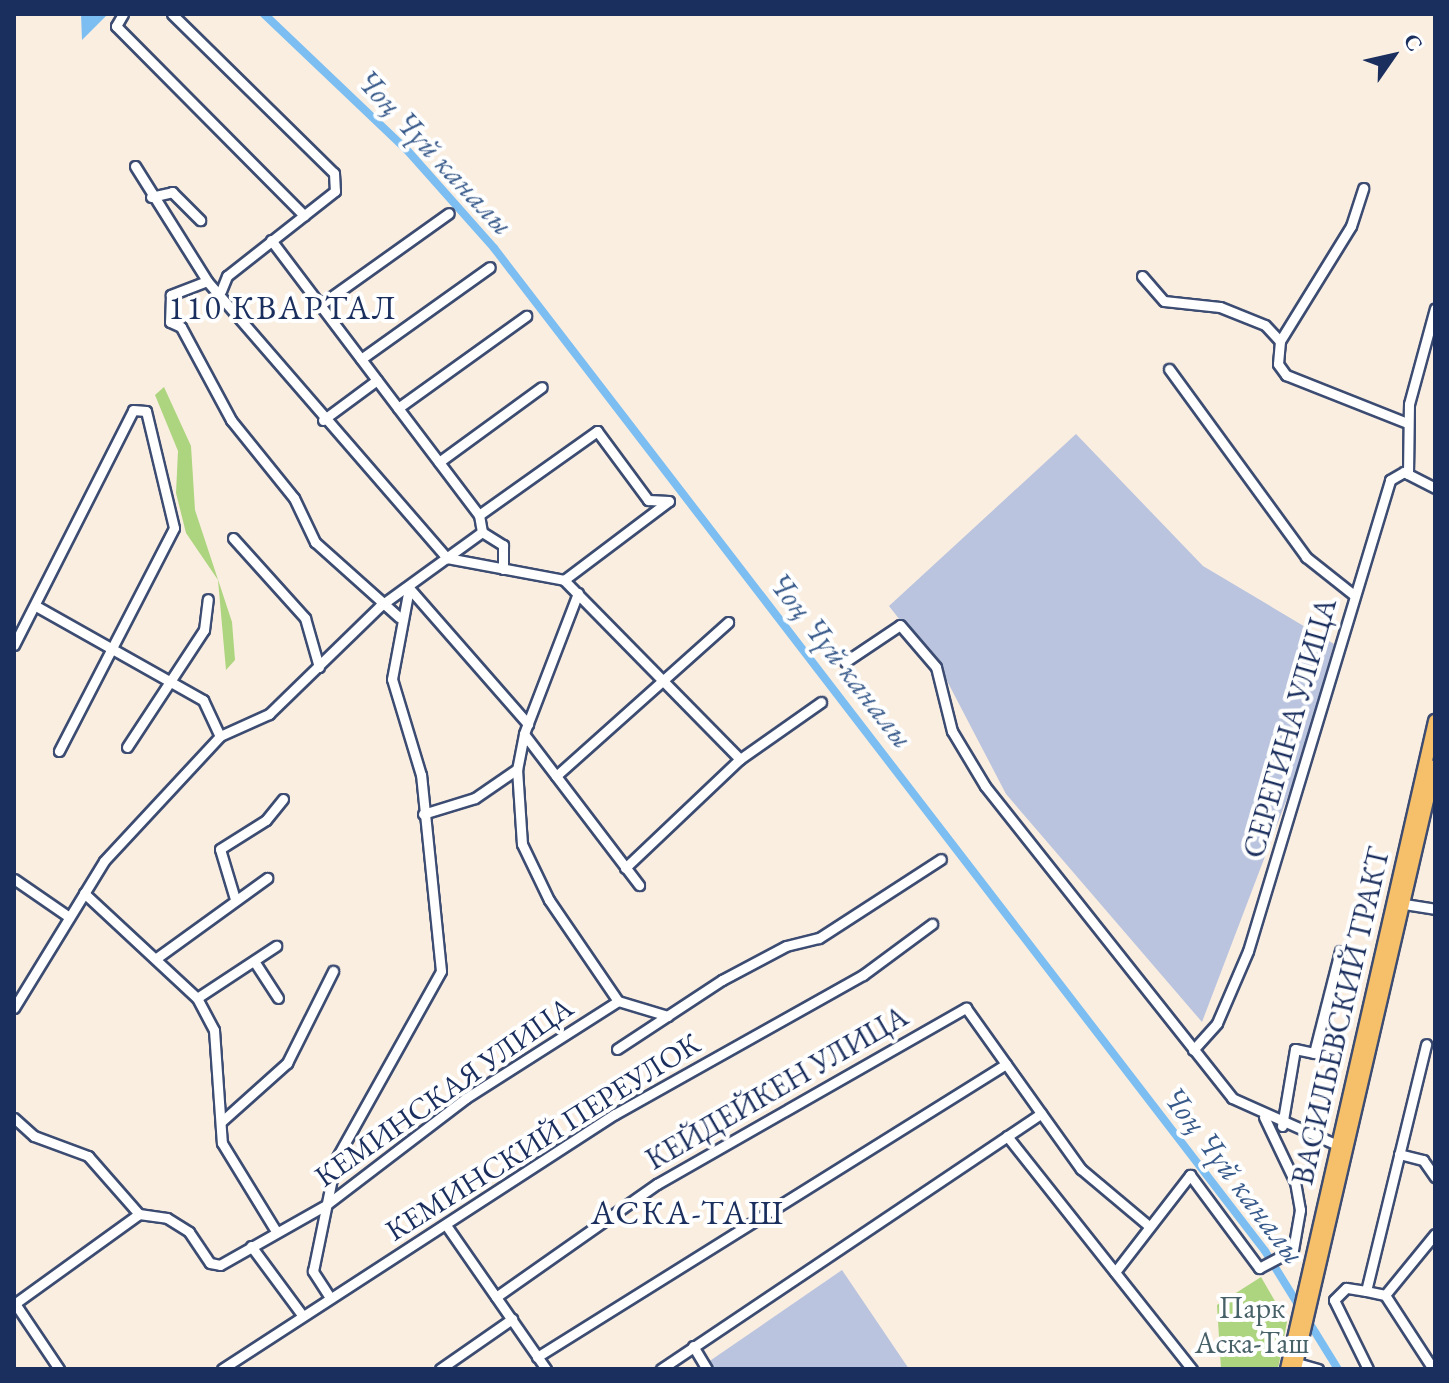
<!DOCTYPE html>
<html>
<head>
<meta charset="utf-8">
<style>
	body { margin:0 }
	#map { position:relative; width:1449px; height:1383px; overflow:hidden; background:#faeee1; font-family:"EB Garamond",serif }
	div>[style] { position:absolute }
	.industrial>* { inset:0; background:#bac4de }
	.green>* { inset:0; background:#add47e }
	.water>* { inset:0; background:#7cbef1 }
	.canal>* { height:8px; margin:-4px; padding:0 4px; transform-origin:4px; border-radius:4px; background:#7cbef1 }
	.roads { filter:drop-shadow(2px 0 #3c4c72) drop-shadow(-2px 0 #3c4c72) drop-shadow(0 2px #3c4c72) drop-shadow(0 -2px #3c4c72) }
	.minor>* { height:9px; margin:-4.5px; padding:0 4.5px; transform-origin:4.5px; border-radius:4.5px; background:#fff }
	.major>* { height:12px; margin:-6px; padding:0 6px; transform-origin:6px; border-radius:6px; background:#f6c06b }
	span { translate:-50% -50%; white-space:nowrap; text-align:center; line-height:1.15; -webkit-text-stroke:8px #fff; paint-order:stroke }
	.street-label { font-size:30px; color:#1b2f5e }
	.park-label { font-size:30px; color:#476168 }
	.water-label { font-size:32px; color:#385a8a; font-style:italic }
	.quarter-label { font-size:34px; color:#1b2f5e; letter-spacing:2px }
	.frame { position:absolute; inset:0; border:16px solid #1b2f5e; pointer-events:none }
	.north { position:absolute; left:1353px; top:16px; width:80px; height:80px; -webkit-text-stroke:6px #fff; paint-order:stroke; rotate:56deg; font-size:22px; font-weight:700; line-height:32px; text-align:center; color:#1b2f5e }
	.north::after { content:''; display:block; margin:auto; width:28px; height:36px; background:#1b2f5e; clip-path:polygon(50% 0,100% 100%,50% 72%,0 100%) }
</style>
</head>
<body>
<div id="map">
	<div class="industrial">
		<i style="clip-path:polygon(1076px 434px,1203px 566px,1334px 644px,1299px 767px,1202px 1022px,1006px 794px,946px 679px,889px 606px)"></i>
		<i style="clip-path:polygon(842px 1270px,909px 1369px,698px 1369px)"></i>
	</div>
	<div class="green">
		<i style="clip-path:polygon(164px 387px,191px 446px,195px 510px,232px 622px,235px 660px,226px 670px,218px 580px,186px 533px,176px 493px,178px 451px,155px 395px)"></i>
		<i style="clip-path:polygon(1261px 1277px,1287px 1322px,1278px 1369px,1221px 1369px,1217px 1305px)"></i>
	</div>
	<div class="water">
		<i style="clip-path:polygon(81px 14px,108px 14px,82px 40px)"></i>
	</div>
	<div class="canal">
		<i style="left:264px;top:14px;width:197px;rotate:43.6deg"></i>
		<i style="left:407px;top:150px;width:131px;rotate:48.4deg"></i>
		<i style="left:494px;top:248px;width:1265px;rotate:52.45deg"></i>
		<i style="left:1265px;top:1251px;width:139px;rotate:58.3deg"></i>
	</div>
	<div class="roads">
		<div class="minor">
			<i style="left:123px;top:14px;width:14px;rotate:120deg"></i>
			<i style="left:116px;top:26px;width:267px;rotate:45.2deg"></i>
			<i style="left:172px;top:14px;width:227px;rotate:44.5deg"></i>
			<i style="left:334px;top:173px;width:18px;rotate:87deg"></i>
			<i style="left:335px;top:191px;width:137px;rotate:141.8deg"></i>
			<i style="left:227px;top:276px;width:16px;rotate:112deg"></i>
			<i style="left:135px;top:166px;width:136px;rotate:57.9deg"></i>
			<i style="left:207px;top:281px;width:367px;rotate:49.1deg"></i>
			<i style="left:447px;top:558px;width:119px;rotate:10.6deg"></i>
			<i style="left:564px;top:580px;width:251px;rotate:45.5deg"></i>
			<i style="left:151px;top:197px;width:22px;rotate:-13deg"></i>
			<i style="left:172px;top:192px;width:40px;rotate:45deg"></i>
			<i style="left:271px;top:240px;width:345px;rotate:52.9deg"></i>
			<i style="left:479px;top:515px;width:17px;rotate:80deg"></i>
			<i style="left:1142px;top:276px;width:33px;rotate:49deg"></i>
			<i style="left:1164px;top:301px;width:56px;rotate:6.1deg"></i>
			<i style="left:1220px;top:307px;width:48px;rotate:21.8deg"></i>
			<i style="left:1265px;top:325px;width:22px;rotate:47deg"></i>
			<i style="left:1280px;top:341px;width:23px;rotate:95deg"></i>
			<i style="left:1278px;top:364px;width:14px;rotate:54deg"></i>
			<i style="left:1286px;top:375px;width:130px;rotate:21.6deg"></i>
			<i style="left:207px;top:281px;width:39px;rotate:159deg"></i>
			<i style="left:171px;top:295px;width:27px;rotate:92deg"></i>
			<i style="left:170px;top:322px;width:12px;rotate:24deg"></i>
			<i style="left:181px;top:327px;width:106px;rotate:61.7deg"></i>
			<i style="left:231px;top:420px;width:100px;rotate:51.1deg"></i>
			<i style="left:294px;top:498px;width:49px;rotate:64.5deg"></i>
			<i style="left:315px;top:542px;width:113px;rotate:41.8deg"></i>
			<i style="left:320px;top:305px;width:158px;rotate:-35.5deg"></i>
			<i style="left:1280px;top:341px;width:135px;rotate:-58.3deg"></i>
			<i style="left:1351px;top:226px;width:40px;rotate:-72deg"></i>
			<i style="left:361px;top:359px;width:158px;rotate:-35.5deg"></i>
			<i style="left:1169px;top:369px;width:233px;rotate:53.9deg"></i>
			<i style="left:1306px;top:557px;width:61px;rotate:38.4deg"></i>
			<i style="left:398px;top:408px;width:158px;rotate:-35.7deg"></i>
			<i style="left:323px;top:420px;width:67px;rotate:-36.5deg"></i>
			<i style="left:439px;top:462px;width:127px;rotate:-36.1deg"></i>
			<i style="left:1408px;top:474px;width:70px;rotate:-89.2deg"></i>
			<i style="left:1409px;top:404px;width:99px;rotate:-74.8deg"></i>
			<i style="left:479px;top:515px;width:145px;rotate:-35.4deg"></i>
			<i style="left:597px;top:431px;width:86px;rotate:53.5deg"></i>
			<i style="left:648px;top:500px;width:21px;rotate:3deg"></i>
			<i style="left:482px;top:532px;width:25px;rotate:32deg"></i>
			<i style="left:503px;top:545px;width:24px;rotate:90deg"></i>
			<i style="left:233px;top:538px;width:108px;rotate:48deg"></i>
			<i style="left:305px;top:618px;width:51px;rotate:74.1deg"></i>
			<i style="left:564px;top:580px;width:131px;rotate:-37deg"></i>
			<i style="left:409px;top:588px;width:181px;rotate:48.8deg"></i>
			<i style="left:578px;top:593px;width:151px;rotate:111deg"></i>
			<i style="left:524px;top:734px;width:36px;rotate:101deg"></i>
			<i style="left:517px;top:769px;width:75px;rotate:86.2deg"></i>
			<i style="left:522px;top:844px;width:62px;rotate:64.3deg"></i>
			<i style="left:549px;top:900px;width:122px;rotate:55.7deg"></i>
			<i style="left:36px;top:606px;width:192px;rotate:29.4deg"></i>
			<i style="left:203px;top:700px;width:40px;rotate:65deg"></i>
			<i style="left:14px;top:645px;width:263px;rotate:-63.1deg"></i>
			<i style="left:133px;top:410px;width:13px;rotate:4deg"></i>
			<i style="left:146px;top:411px;width:120px;rotate:76.5deg"></i>
			<i style="left:174px;top:528px;width:251px;rotate:117.3deg"></i>
			<i style="left:845px;top:662px;width:66px;rotate:-33.9deg"></i>
			<i style="left:900px;top:625px;width:55px;rotate:49.4deg"></i>
			<i style="left:936px;top:667px;width:66px;rotate:76deg"></i>
			<i style="left:952px;top:731px;width:64px;rotate:59deg"></i>
			<i style="left:985px;top:786px;width:398px;rotate:51.6deg"></i>
			<i style="left:1232px;top:1098px;width:115px;rotate:24.1deg"></i>
			<i style="left:524px;top:734px;width:190px;rotate:52.7deg"></i>
			<i style="left:127px;top:747px;width:140px;rotate:-56.7deg"></i>
			<i style="left:204px;top:630px;width:31px;rotate:-83deg"></i>
			<i style="left:556px;top:776px;width:231px;rotate:-41.8deg"></i>
			<i style="left:423px;top:814px;width:54px;rotate:-17.1deg"></i>
			<i style="left:475px;top:798px;width:51px;rotate:-34.6deg"></i>
			<i style="left:625px;top:868px;width:158px;rotate:-43.5deg"></i>
			<i style="left:740px;top:759px;width:99px;rotate:-35.1deg"></i>
			<i style="left:14px;top:879px;width:67px;rotate:34.6deg"></i>
			<i style="left:84px;top:893px;width:154px;rotate:42.9deg"></i>
			<i style="left:197px;top:998px;width:36px;rotate:62deg"></i>
			<i style="left:214px;top:1030px;width:113px;rotate:86deg"></i>
			<i style="left:222px;top:1143px;width:103px;rotate:58.5deg"></i>
			<i style="left:235px;top:899px;width:52px;rotate:-106.7deg"></i>
			<i style="left:220px;top:849px;width:54px;rotate:-32.2deg"></i>
			<i style="left:266px;top:820px;width:27px;rotate:-51deg"></i>
			<i style="left:1404px;top:904px;width:31px;rotate:9deg"></i>
			<i style="left:158px;top:957px;width:135px;rotate:-35.9deg"></i>
			<i style="left:254px;top:961px;width:44px;rotate:57deg"></i>
			<i style="left:197px;top:998px;width:95px;rotate:-33.4deg"></i>
			<i style="left:14px;top:1008px;width:172px;rotate:-58.5deg"></i>
			<i style="left:104px;top:861px;width:171px;rotate:-47.1deg"></i>
			<i style="left:220px;top:736px;width:54px;rotate:-24.2deg"></i>
			<i style="left:269px;top:714px;width:155px;rotate:-44.2deg"></i>
			<i style="left:380px;top:606px;width:126px;rotate:-36deg"></i>
			<i style="left:617px;top:1049px;width:126px;rotate:-33.3deg"></i>
			<i style="left:722px;top:980px;width:72px;rotate:-28deg"></i>
			<i style="left:786px;top:946px;width:34px;rotate:-14deg"></i>
			<i style="left:819px;top:938px;width:145px;rotate:-32.9deg"></i>
			<i style="left:1193px;top:1050px;width:36px;rotate:-48deg"></i>
			<i style="left:1217px;top:1023px;width:78px;rotate:-66.7deg"></i>
			<i style="left:1248px;top:951px;width:492px;rotate:-73.2deg"></i>
			<i style="left:1390px;top:480px;width:16px;rotate:-30deg"></i>
			<i style="left:1404px;top:472px;width:35px;rotate:27deg"></i>
			<i style="left:14px;top:1118px;width:27px;rotate:42deg"></i>
			<i style="left:34px;top:1136px;width:58px;rotate:20.3deg"></i>
			<i style="left:88px;top:1156px;width:77px;rotate:48.7deg"></i>
			<i style="left:139px;top:1214px;width:154px;rotate:144.2deg"></i>
			<i style="left:221px;top:1122px;width:89px;rotate:-41.8deg"></i>
			<i style="left:287px;top:1063px;width:103px;rotate:-63.4deg"></i>
			<i style="left:1282px;top:1126px;width:78px;rotate:-80.4deg"></i>
			<i style="left:1295px;top:1049px;width:19px;rotate:12deg"></i>
			<i style="left:1314px;top:1053px;width:105px;rotate:-75.7deg"></i>
			<i style="left:1007px;top:1136px;width:298px;rotate:51.6deg"></i>
			<i style="left:1399px;top:1154px;width:25px;rotate:14deg"></i>
			<i style="left:1423px;top:1160px;width:21px;rotate:55deg"></i>
			<i style="left:139px;top:1214px;width:28px;rotate:8deg"></i>
			<i style="left:167px;top:1218px;width:26px;rotate:32deg"></i>
			<i style="left:189px;top:1232px;width:37px;rotate:56deg"></i>
			<i style="left:210px;top:1263px;width:10px;rotate:11deg"></i>
			<i style="left:220px;top:1265px;width:122px;rotate:-29.5deg"></i>
			<i style="left:326px;top:1205px;width:176px;rotate:-37.4deg"></i>
			<i style="left:466px;top:1098px;width:180px;rotate:-32.5deg"></i>
			<i style="left:618px;top:1001px;width:52px;rotate:16.7deg"></i>
			<i style="left:448px;top:1228px;width:172px;rotate:55.2deg"></i>
			<i style="left:251px;top:1246px;width:86px;rotate:53.5deg"></i>
			<i style="left:1115px;top:1272px;width:123px;rotate:-52.3deg"></i>
			<i style="left:1190px;top:1175px;width:116px;rotate:53.4deg"></i>
			<i style="left:1259px;top:1268px;width:38px;rotate:-28deg"></i>
			<i style="left:1293px;top:1250px;width:41px;rotate:-80.1deg"></i>
			<i style="left:1300px;top:1210px;width:28px;rotate:-100deg"></i>
			<i style="left:1295px;top:1182px;width:72px;rotate:-115.5deg"></i>
			<i style="left:1366px;top:1291px;width:20px;rotate:-171deg"></i>
			<i style="left:1346px;top:1288px;width:17px;rotate:135deg"></i>
			<i style="left:1334px;top:1300px;width:77px;rotate:63.8deg"></i>
			<i style="left:1385px;top:1295px;width:19px;rotate:-168deg"></i>
			<i style="left:1366px;top:1291px;width:254px;rotate:-76.3deg"></i>
			<i style="left:1385px;top:1295px;width:88px;rotate:57deg"></i>
			<i style="left:1385px;top:1295px;width:79px;rotate:-50.7deg"></i>
			<i style="left:329px;top:1296px;width:30px;rotate:-123deg"></i>
			<i style="left:313px;top:1271px;width:114px;rotate:-78.4deg"></i>
			<i style="left:336px;top:1159px;width:215px;rotate:-60.8deg"></i>
			<i style="left:441px;top:971px;width:197px;rotate:-95.8deg"></i>
			<i style="left:421px;top:775px;width:100px;rotate:-106.8deg"></i>
			<i style="left:392px;top:679px;width:93px;rotate:-79.4deg"></i>
			<i style="left:496px;top:1297px;width:197px;rotate:-35.1deg"></i>
			<i style="left:657px;top:1184px;width:356px;rotate:-29.7deg"></i>
			<i style="left:966px;top:1008px;width:198px;rotate:54.5deg"></i>
			<i style="left:1081px;top:1169px;width:89px;rotate:40deg"></i>
			<i style="left:14px;top:1302px;width:81px;rotate:56.1deg"></i>
			<i style="left:693px;top:1346px;width:27px;rotate:59deg"></i>
			<i style="left:537px;top:1357px;width:553px;rotate:-31.99deg"></i>
			<i style="left:1297px;top:1363px;width:22px;rotate:16deg"></i>
			<i style="left:222px;top:1369px;width:468px;rotate:-33deg"></i>
			<i style="left:615px;top:1114px;width:284px;rotate:-29.3deg"></i>
			<i style="left:863px;top:975px;width:86px;rotate:-36.5deg"></i>
			<i style="left:440px;top:1369px;width:88px;rotate:-34.8deg"></i>
			<i style="left:661px;top:1369px;width:458px;rotate:-33.9deg"></i>
		</div>
		<div class="major">
			<i style="left:1287px;top:1369px;width:665px;rotate:-77.13deg"></i>
			<i style="left:1295px;top:1369px;width:619px;rotate:-76.93deg"></i>
		</div>
	</div>
	<div class="street-label">
		<span style="left:1290px;top:728px;rotate:-74deg">СЕРЕГИНА УЛИЦА</span>
		<span style="left:1341px;top:1016px;rotate:-77deg">ВАСИЛЬЕВСКИЙ ТРАКТ</span>
		<span style="left:777px;top:1088px;rotate:-30deg">КЕЙДЕЙКЕН УЛИЦА</span>
		<span style="left:444px;top:1092px;rotate:-35deg">КЕМИНСКАЯ УЛИЦА</span>
		<span style="left:543px;top:1137px;rotate:-32deg">КЕМИНСКИЙ ПЕРЕУЛОК</span>
	</div>
	<div class="park-label">
		<span style="left:1252px;top:1325px">Парк<br>Аска-Таш</span>
	</div>
	<div class="water-label">
		<span style="left:435px;top:152px;rotate:47deg">Чоң Чүй каналы</span>
		<span style="left:841px;top:660px;rotate:52deg">Чоң Чүй каналы</span>
		<span style="left:1234px;top:1175px;rotate:53deg">Чоң Чүй каналы</span>
	</div>
	<div class="quarter-label">
		<span style="left:283px;top:308px">110 КВАРТАЛ</span>
		<span style="left:688px;top:1213px">АСКА-ТАШ</span>
	</div>
	<div class="frame"></div>
	<div class="north">С</div>
</div>
</body>
</html>
